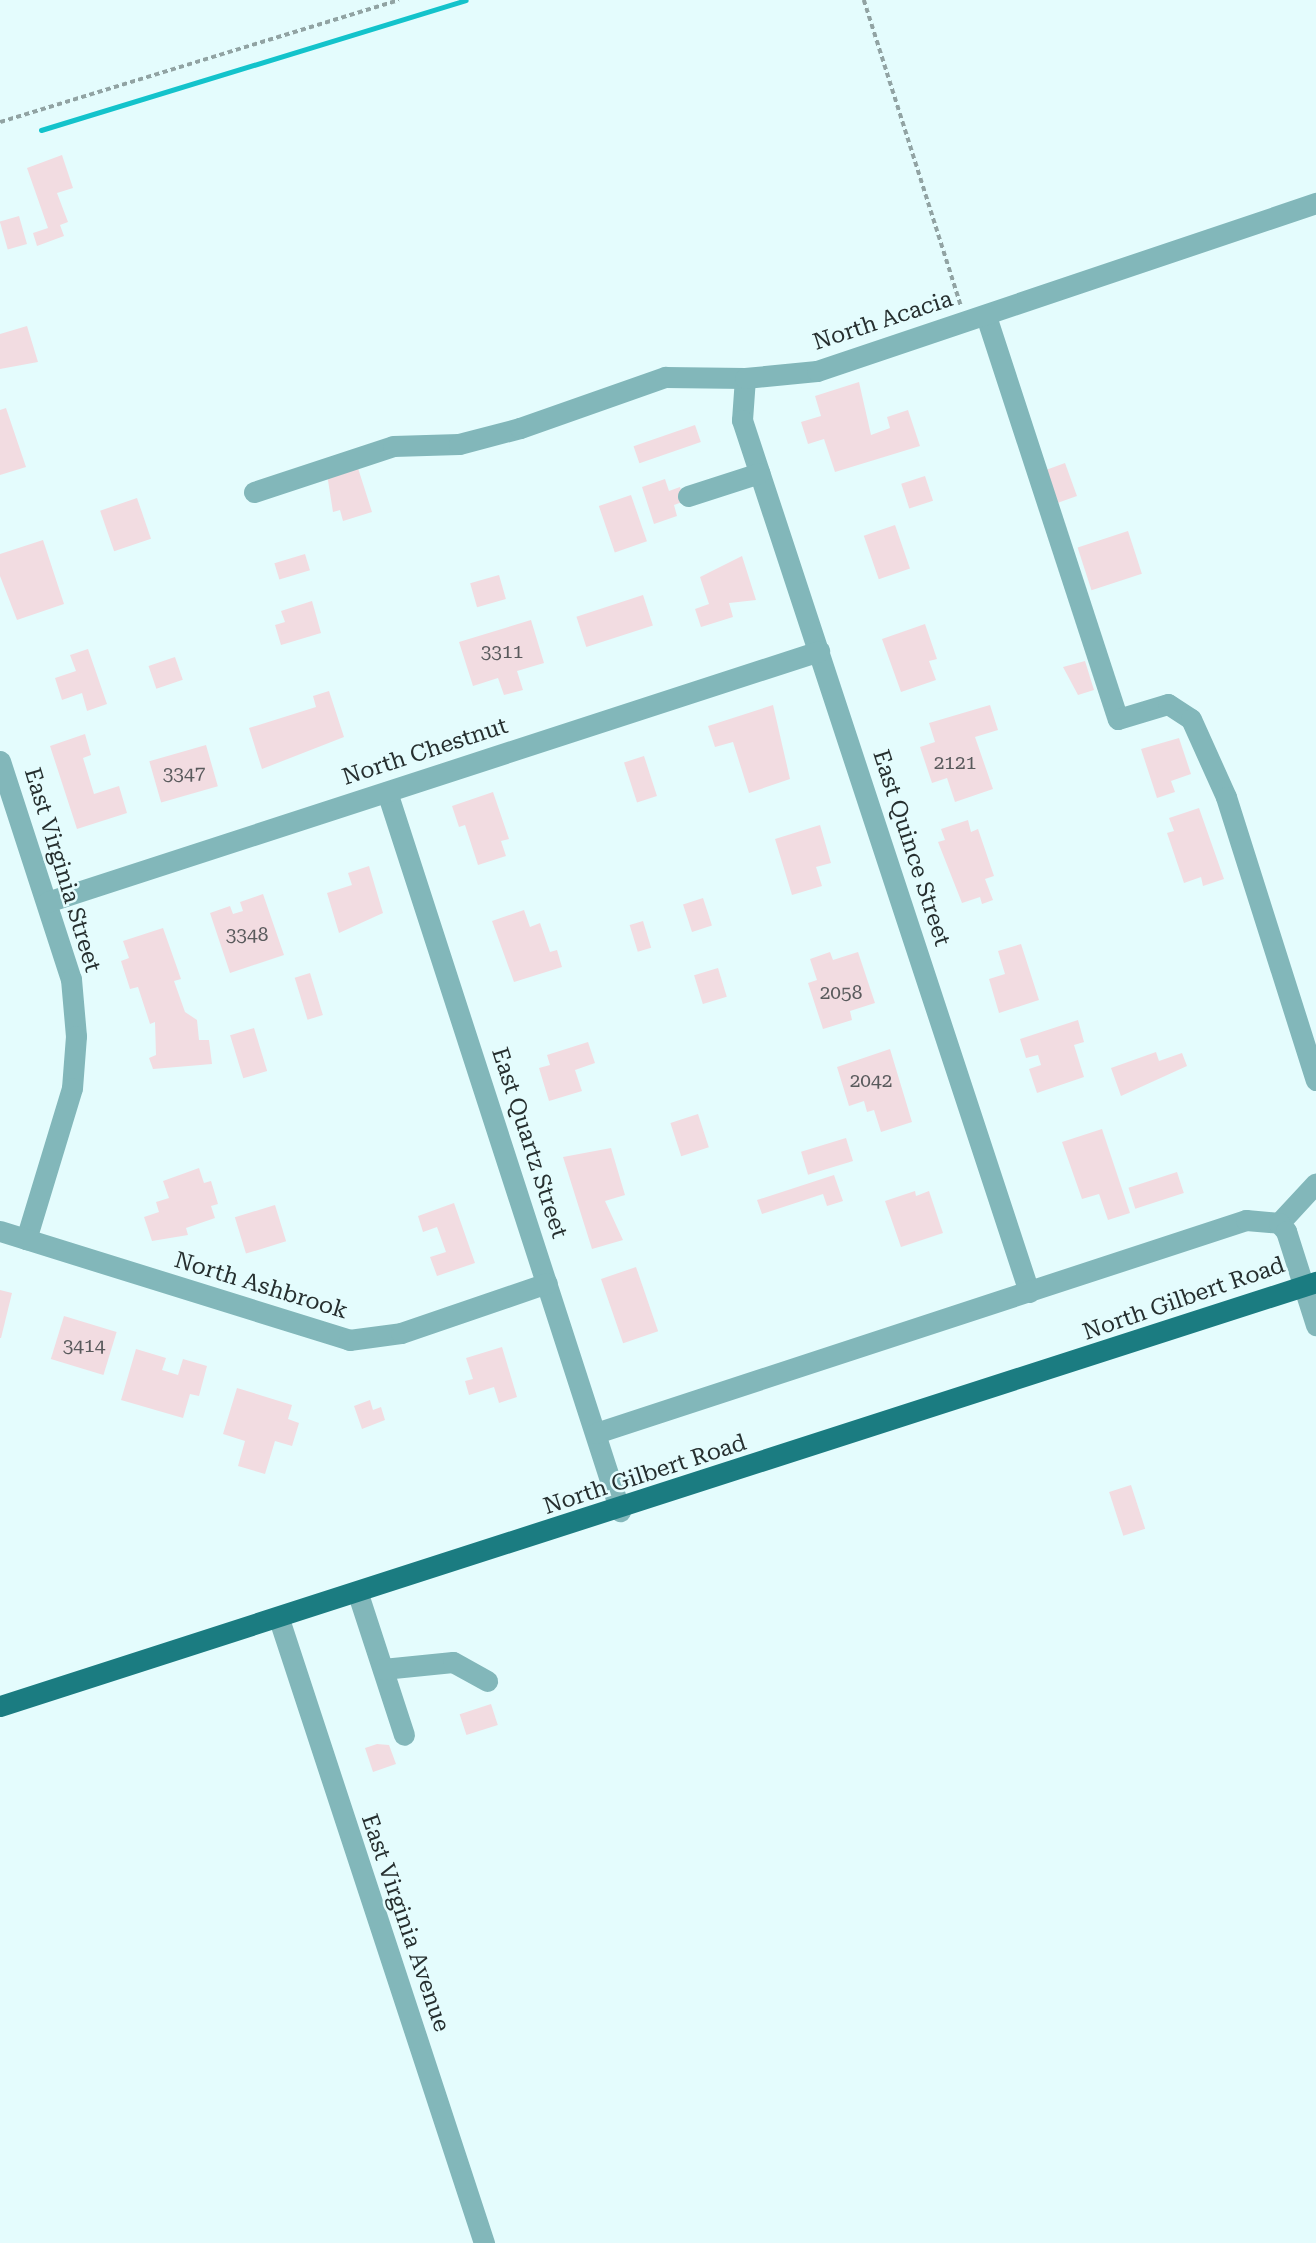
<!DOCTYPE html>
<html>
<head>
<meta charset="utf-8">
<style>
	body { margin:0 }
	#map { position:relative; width:1316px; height:2243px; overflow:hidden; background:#e4fcfd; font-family:"Roboto Serif",serif }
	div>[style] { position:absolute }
	.stream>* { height:5px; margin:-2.5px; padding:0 2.5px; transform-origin:2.5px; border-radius:2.5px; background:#13c3cb }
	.building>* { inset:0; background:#f2dce1; transform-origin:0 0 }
	.path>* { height:3.5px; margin-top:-1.75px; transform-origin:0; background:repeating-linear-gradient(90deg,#91a3a3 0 5px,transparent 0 8.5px) }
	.minor>* { height:21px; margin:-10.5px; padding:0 10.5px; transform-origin:10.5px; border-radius:10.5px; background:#82b7ba }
	.major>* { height:21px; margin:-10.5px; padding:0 10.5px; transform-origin:10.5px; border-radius:10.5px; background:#1b7c81 }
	span { translate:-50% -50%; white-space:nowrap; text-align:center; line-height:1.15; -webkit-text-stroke:5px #e4fcfd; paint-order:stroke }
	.number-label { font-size:19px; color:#595a5c }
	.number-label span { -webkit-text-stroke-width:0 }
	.street-label { font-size:23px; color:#262f2f }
</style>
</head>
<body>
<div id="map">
	<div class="stream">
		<i style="left:41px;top:130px;width:444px;rotate:-17deg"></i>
	</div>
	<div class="building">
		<i style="clip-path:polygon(62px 155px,73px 188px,57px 193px,68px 222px,60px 225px,64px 236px,37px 246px,33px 233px,48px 228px,27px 168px)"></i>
		<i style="left:19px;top:216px;width:29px;height:20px;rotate:74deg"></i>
		<i style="clip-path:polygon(27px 326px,38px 362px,0 369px,0 334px)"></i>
		<i style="clip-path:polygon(859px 382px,871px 435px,890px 428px,887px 417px,908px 410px,920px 446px,835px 472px,824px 439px,808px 444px,801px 422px,821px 416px,815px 396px)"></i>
		<i style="clip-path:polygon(6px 408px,26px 467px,0 475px,0 410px)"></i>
		<i style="left:695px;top:425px;width:18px;height:65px;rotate:71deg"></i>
		<i style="left:1065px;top:463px;width:35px;height:24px;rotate:70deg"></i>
		<i style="clip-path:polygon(357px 465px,372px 512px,343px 521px,340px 510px,333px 512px,327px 474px)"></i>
		<i style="left:925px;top:476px;width:26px;height:25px;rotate:72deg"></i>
		<i style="clip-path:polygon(665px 479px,669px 491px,680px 487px,685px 501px,674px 505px,677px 516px,654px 524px,642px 487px)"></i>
		<i style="left:631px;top:495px;width:49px;height:34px;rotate:71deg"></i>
		<i style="left:137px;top:498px;width:43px;height:39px;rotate:71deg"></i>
		<i style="left:895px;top:525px;width:46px;height:33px;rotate:71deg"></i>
		<i style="left:1128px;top:531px;width:45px;height:53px;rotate:72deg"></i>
		<i style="clip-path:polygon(43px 540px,64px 604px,17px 620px,0 576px,0 554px)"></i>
		<i style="left:305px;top:554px;width:17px;height:32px;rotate:73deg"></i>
		<i style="clip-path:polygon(742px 556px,756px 600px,729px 603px,733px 617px,701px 627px,695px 609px,709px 604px,700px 577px)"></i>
		<i style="left:499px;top:575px;width:25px;height:30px;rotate:74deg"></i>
		<i style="left:643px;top:595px;width:32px;height:70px;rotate:72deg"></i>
		<i style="clip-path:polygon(312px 601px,321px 633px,281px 645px,275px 625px,285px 622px,281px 611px)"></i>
		<i style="clip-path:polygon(531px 620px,544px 663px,517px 671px,523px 690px,504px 695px,498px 678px,473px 686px,459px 642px)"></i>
		<i style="clip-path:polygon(925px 624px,937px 659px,929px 661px,936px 680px,901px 692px,882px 639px)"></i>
		<i style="clip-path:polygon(88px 649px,107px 704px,87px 711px,82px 693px,62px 700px,55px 678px,76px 671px,70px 655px)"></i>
		<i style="left:175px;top:657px;width:24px;height:28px;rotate:71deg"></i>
		<i style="clip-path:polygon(1085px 661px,1094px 690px,1078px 695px,1063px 667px)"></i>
		<i style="clip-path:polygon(329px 691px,344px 737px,262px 769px,249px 728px,316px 707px,313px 696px)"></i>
		<i style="clip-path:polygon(773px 705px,790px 779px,749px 793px,733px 742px,715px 747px,708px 726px)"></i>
		<i style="clip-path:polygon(990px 705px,998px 730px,975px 737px,993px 789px,955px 802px,947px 778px,932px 783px,920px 747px,935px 742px,929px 723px)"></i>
		<i style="clip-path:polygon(85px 734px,91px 755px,83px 758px,94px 794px,119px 786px,127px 813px,77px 829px,50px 746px)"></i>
		<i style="clip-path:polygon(1179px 738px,1191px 774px,1171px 781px,1175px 792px,1157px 798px,1141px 749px)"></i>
		<i style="left:206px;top:745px;width:43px;height:59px;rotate:74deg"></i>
		<i style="left:644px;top:756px;width:42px;height:21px;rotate:72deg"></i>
		<i style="clip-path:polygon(493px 792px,509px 839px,501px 841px,506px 856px,478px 865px,465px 825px,459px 827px,452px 806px)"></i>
		<i style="clip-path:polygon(1199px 808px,1224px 879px,1203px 886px,1201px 877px,1184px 883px,1167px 833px,1174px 831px,1169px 818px)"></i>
		<i style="clip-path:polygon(968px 820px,971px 832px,978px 829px,994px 876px,985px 879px,993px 900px,982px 904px,980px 897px,962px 903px,938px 842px,945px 840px,941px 829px)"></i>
		<i style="clip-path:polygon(820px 825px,831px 863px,816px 867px,822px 886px,792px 895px,775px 839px)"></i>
		<i style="clip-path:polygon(369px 866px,383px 913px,339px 933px,327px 893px,352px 885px,348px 873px)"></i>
		<i style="clip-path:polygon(263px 894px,284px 955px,230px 973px,210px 913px,230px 906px,233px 914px,243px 911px,240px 902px)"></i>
		<i style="left:703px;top:898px;width:29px;height:21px;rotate:72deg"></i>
		<i style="clip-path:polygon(524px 910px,530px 927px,540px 923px,550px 952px,557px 950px,562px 967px,514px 982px,492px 921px)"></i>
		<i style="left:643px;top:921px;width:28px;height:14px;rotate:73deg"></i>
		<i style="clip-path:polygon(163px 928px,181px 979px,174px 981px,185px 1012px,197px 1020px,199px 1040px,209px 1040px,212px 1064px,153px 1069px,149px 1058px,156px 1055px,155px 1022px,150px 1024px,138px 987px,130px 989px,121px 961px,129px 958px,123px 941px)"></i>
		<i style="clip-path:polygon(1021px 944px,1039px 1000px,999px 1013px,989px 979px,1005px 974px,998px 951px)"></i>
		<i style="clip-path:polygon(830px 952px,833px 960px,858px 952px,875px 1003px,850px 1011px,852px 1020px,823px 1029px,808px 983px,817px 980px,810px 959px)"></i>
		<i style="left:718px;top:968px;width:30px;height:25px;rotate:73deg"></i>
		<i style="left:310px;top:973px;width:44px;height:16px;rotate:73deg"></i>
		<i style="clip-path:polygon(1078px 1020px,1084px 1042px,1074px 1045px,1084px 1077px,1037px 1093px,1029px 1069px,1041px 1065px,1038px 1055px,1026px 1058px,1020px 1039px)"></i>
		<i style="left:254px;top:1028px;width:45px;height:25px;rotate:73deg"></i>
		<i style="clip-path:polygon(588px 1042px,595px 1063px,575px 1070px,582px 1091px,549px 1101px,539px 1068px,550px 1065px,547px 1055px)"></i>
		<i style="clip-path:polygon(890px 1049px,912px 1122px,881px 1132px,874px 1110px,867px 1112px,864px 1101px,849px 1106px,837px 1067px)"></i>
		<i style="clip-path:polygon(1156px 1052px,1159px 1061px,1182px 1053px,1187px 1066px,1121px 1096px,1111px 1068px)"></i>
		<i style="left:698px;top:1114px;width:35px;height:29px;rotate:72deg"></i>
		<i style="clip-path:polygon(1102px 1129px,1130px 1213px,1108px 1220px,1099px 1194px,1082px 1199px,1062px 1142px)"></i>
		<i style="left:846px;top:1138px;width:24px;height:47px;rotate:73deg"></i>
		<i style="clip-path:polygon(611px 1148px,625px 1195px,605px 1201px,623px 1240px,592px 1249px,563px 1157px)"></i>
		<i style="clip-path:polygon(199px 1168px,204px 1183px,211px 1181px,218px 1204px,211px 1206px,215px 1218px,186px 1228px,188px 1235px,152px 1241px,144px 1217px,159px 1212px,156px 1202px,169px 1198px,163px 1181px)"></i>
		<i style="left:1177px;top:1172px;width:22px;height:51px;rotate:72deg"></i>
		<i style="clip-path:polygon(834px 1175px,843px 1201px,827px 1206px,823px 1194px,762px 1214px,757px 1200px)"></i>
		<i style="clip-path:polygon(915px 1191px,916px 1196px,929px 1191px,943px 1233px,901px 1247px,885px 1201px)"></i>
		<i style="clip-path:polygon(454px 1203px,475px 1263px,437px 1276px,430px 1257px,446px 1252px,437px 1227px,423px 1232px,418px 1216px)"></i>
		<i style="left:275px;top:1205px;width:38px;height:42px;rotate:73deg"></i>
		<i style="left:636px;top:1267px;width:68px;height:37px;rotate:71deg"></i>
		<i style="clip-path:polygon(0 1290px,12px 1293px,1px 1338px,0 1338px)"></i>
		<i style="left:64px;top:1316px;width:55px;height:45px;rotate:17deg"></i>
		<i style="clip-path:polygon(502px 1347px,517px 1397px,499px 1403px,494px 1387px,469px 1395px,465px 1381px,473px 1379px,466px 1358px)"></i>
		<i style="clip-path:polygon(136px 1349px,166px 1358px,162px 1370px,178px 1375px,183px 1359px,207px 1366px,199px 1396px,190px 1394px,183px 1418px,121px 1400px)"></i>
		<i style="clip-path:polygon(237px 1388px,292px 1405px,288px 1419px,299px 1423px,292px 1446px,275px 1441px,265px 1474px,238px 1466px,245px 1441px,223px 1434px)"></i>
		<i style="clip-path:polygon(370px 1400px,373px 1410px,381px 1407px,385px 1420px,362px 1429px,354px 1406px)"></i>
		<i style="left:1131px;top:1485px;width:46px;height:23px;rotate:72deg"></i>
		<i style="left:491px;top:1704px;width:22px;height:33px;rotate:72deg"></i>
		<i style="clip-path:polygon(377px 1744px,389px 1745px,396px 1764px,373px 1772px,365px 1748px)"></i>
	</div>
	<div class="path">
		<i style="left:864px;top:0;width:320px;rotate:72.4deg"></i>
		<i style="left:0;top:122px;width:417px;rotate:-17deg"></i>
	</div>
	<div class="minor">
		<i style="left:986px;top:316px;width:424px;rotate:71.9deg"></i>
		<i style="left:1118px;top:719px;width:52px;rotate:-16.7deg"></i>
		<i style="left:1168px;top:704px;width:27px;rotate:33deg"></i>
		<i style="left:1191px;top:719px;width:85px;rotate:65.8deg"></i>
		<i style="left:1226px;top:797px;width:297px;rotate:72.4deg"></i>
		<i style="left:745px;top:378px;width:42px;rotate:94.1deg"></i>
		<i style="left:742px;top:420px;width:918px;rotate:71.78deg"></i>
		<i style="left:254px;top:492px;width:146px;rotate:-18.3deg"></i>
		<i style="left:393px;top:446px;width:66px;rotate:-1.7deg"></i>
		<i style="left:459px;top:444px;width:63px;rotate:-14.7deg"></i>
		<i style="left:520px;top:428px;width:154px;rotate:-19.4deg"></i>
		<i style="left:665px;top:377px;width:80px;rotate:0.7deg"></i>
		<i style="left:745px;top:378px;width:72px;rotate:-5.6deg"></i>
		<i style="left:817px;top:371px;width:527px;rotate:-18.61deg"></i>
		<i style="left:688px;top:496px;width:75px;rotate:-17.9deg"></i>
		<i style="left:0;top:761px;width:229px;rotate:72deg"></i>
		<i style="left:71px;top:979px;width:57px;rotate:85deg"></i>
		<i style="left:76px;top:1036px;width:52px;rotate:94.4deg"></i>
		<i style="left:72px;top:1088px;width:158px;rotate:106.9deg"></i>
		<i style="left:387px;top:792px;width:756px;rotate:72.04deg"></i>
		<i style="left:47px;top:902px;width:812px;rotate:-18.01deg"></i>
		<i style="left:1279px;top:1223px;width:54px;rotate:-47.2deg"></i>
		<i style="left:0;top:1231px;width:366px;rotate:17.3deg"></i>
		<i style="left:349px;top:1340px;width:52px;rotate:-7.7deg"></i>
		<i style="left:401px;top:1333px;width:154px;rotate:-18.9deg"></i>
		<i style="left:596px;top:1433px;width:684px;rotate:-18.14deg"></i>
		<i style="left:1246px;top:1220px;width:33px;rotate:5deg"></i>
		<i style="left:1279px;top:1223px;width:11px;rotate:49deg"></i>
		<i style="left:1286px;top:1231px;width:99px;rotate:72.3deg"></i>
		<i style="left:358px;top:1594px;width:148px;rotate:71.9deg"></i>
		<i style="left:279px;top:1619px;width:657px;rotate:71.81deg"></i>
		<i style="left:383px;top:1669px;width:70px;rotate:-5.7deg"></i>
		<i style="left:453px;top:1662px;width:39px;rotate:29deg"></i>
	</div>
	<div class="major">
		<i style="left:0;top:1706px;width:1383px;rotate:-17.86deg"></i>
	</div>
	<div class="number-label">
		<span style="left:502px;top:652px">3311</span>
		<span style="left:955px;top:763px">2121</span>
		<span style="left:184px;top:774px">3347</span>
		<span style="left:247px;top:935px">3348</span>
		<span style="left:841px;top:993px">2058</span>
		<span style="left:871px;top:1081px">2042</span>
		<span style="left:84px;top:1346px">3414</span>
	</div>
	<div class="street-label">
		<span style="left:883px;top:321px;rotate:-18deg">North Acacia</span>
		<span style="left:425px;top:752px;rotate:-18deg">North Chestnut</span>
		<span style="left:911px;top:848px;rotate:72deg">East Quince Street</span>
		<span style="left:62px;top:870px;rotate:73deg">East Virginia Street</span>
		<span style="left:529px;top:1143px;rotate:72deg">East Quartz Street</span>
		<span style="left:261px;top:1286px;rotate:17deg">North Ashbrook</span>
		<span style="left:1184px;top:1299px;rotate:-19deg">North Gilbert Road</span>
		<span style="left:645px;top:1475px;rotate:-18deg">North Gilbert Road</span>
		<span style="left:405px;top:1923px;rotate:71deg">East Virginia Avenue</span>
	</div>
</div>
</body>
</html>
